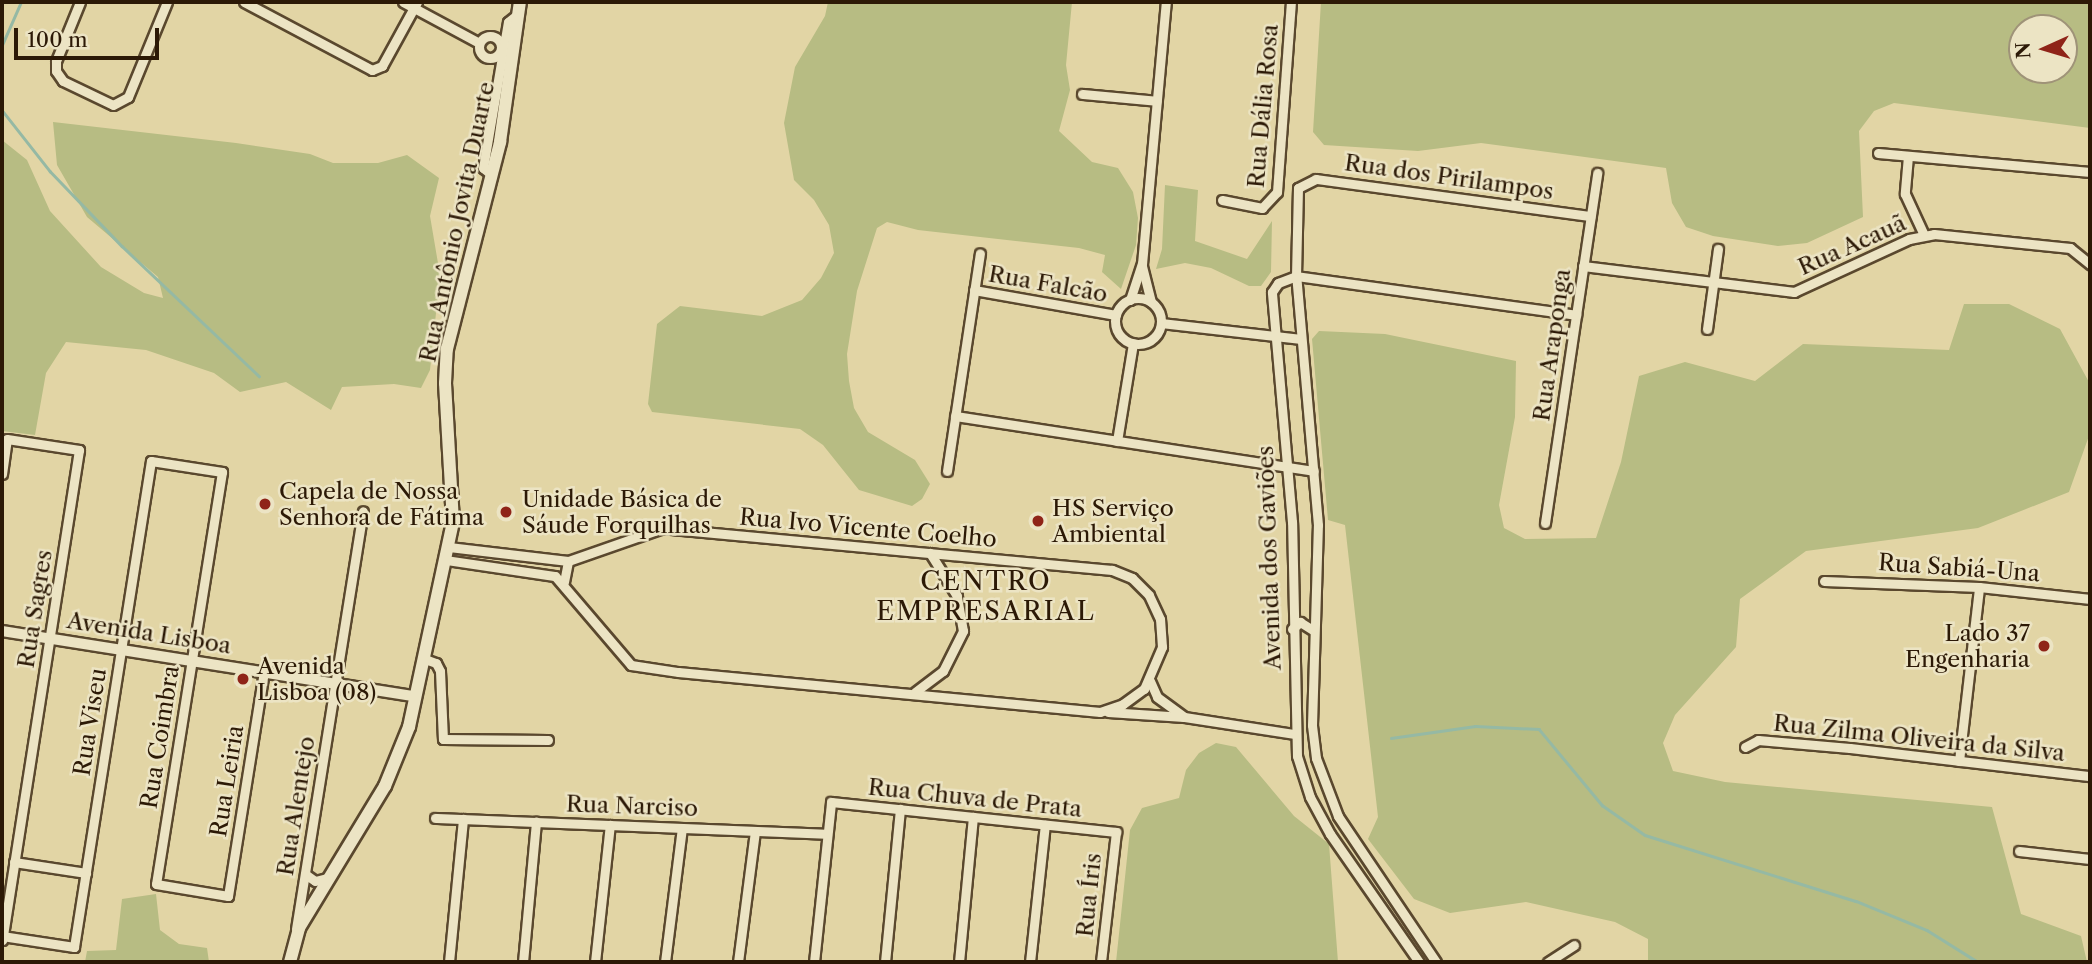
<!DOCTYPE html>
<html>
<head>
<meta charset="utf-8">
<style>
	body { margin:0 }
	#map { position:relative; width:2092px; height:964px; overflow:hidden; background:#e2d5a5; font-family:"Libre Caslon Text",serif }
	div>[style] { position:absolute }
	.green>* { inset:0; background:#b7bc83 }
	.stream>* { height:2.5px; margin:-1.25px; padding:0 1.25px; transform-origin:1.25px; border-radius:1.25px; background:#95b9a4 }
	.roads { filter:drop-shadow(2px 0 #5a482e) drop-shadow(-2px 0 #5a482e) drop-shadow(0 2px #5a482e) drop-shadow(0 -2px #5a482e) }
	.minor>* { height:9px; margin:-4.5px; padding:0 4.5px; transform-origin:4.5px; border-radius:4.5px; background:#ece4c4 }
	.minor>.ring { margin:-4.5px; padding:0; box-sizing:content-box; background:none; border:9px solid #ece4c4; border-radius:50% }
	.tertiary>* { height:10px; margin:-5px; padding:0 5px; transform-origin:5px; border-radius:5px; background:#ece4c4 }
	.secondary>* { height:12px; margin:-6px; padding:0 6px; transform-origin:6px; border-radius:6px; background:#ece4c4 }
	.dots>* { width:19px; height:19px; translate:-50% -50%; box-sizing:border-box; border:4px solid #ece4c4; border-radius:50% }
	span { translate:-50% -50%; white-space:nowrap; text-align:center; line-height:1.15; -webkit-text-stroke:5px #ece4c4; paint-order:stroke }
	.street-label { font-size:23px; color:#2c1906 }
	.poi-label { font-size:23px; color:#2c1906 }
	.left { translate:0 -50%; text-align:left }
	.right { translate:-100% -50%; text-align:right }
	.quarter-label { font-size:26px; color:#2c1906; letter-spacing:2px }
	.frame { position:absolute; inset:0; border:4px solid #2c1906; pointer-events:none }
	.north { position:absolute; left:2008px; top:14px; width:70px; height:70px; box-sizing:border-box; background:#ece4c4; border:2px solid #9f9378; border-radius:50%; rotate:266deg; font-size:19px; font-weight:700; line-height:28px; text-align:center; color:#2c1906 }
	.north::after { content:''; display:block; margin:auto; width:24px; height:32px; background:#8f2418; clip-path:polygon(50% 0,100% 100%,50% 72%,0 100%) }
	.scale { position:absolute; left:14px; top:28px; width:145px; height:32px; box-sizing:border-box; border:4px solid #2c1906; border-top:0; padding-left:9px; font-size:21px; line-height:24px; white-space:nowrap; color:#2c1906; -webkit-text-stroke:5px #ece4c4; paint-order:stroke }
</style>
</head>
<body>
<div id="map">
	<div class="green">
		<i style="clip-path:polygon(828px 2px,1072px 2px,1066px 65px,1070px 90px,1059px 131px,1092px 162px,1118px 168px,1133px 192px,1138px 218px,1136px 245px,1121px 289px,1102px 272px,1105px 255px,1079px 248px,918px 230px,887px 222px,877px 228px,857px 291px,847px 354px,849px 381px,854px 408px,868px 432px,915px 460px,930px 484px,922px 499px,912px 506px,859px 490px,823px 445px,800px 429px,652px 412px,648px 404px,657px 324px,680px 306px,762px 316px,802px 300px,821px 278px,834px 253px,829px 225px,814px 200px,794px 180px,784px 123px,795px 67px,825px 16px)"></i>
		<i style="clip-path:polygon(evenodd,1321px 2px,2090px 2px,2090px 128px,1894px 103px,1874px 111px,1859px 131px,1863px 217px,1807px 243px,1778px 246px,1713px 236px,1686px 227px,1672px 203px,1666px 168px,1481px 143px,1418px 151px,1324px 145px,1313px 132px,1321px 2px,2022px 28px,2064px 28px,2064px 70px,2022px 70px,2022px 28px)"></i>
		<i style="clip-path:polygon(53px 122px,236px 143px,310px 154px,333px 163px,378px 163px,407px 155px,439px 178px,430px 216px,440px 275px,430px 370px,421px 388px,394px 384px,342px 387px,331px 410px,286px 382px,240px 392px,214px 373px,146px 350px,66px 342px,46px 373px,35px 435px,2px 431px,2px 140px,27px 160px,50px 211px,101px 267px,144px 293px,163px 298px,158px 277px,87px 217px,57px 165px)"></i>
		<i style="clip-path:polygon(1165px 185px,1198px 190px,1195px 241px,1247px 259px,1272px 221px,1271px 272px,1261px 286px,1249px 286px,1211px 268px,1185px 263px,1156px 269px,1162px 249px)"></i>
		<i style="clip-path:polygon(1964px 304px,2009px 304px,2060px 329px,2090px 384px,2090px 433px,2069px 492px,1978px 528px,1806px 551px,1740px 599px,1736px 647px,1675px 715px,1663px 743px,1673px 771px,1725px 782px,1992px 807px,2021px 914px,2081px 936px,2087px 962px,1648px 962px,1648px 939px,1615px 922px,1526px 902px,1450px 913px,1414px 899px,1368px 839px,1378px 817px,1345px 525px,1328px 520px,1312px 339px,1319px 331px,1385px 334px,1516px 361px,1515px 417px,1499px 505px,1504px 528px,1525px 539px,1596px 538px,1621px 462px,1639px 376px,1685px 362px,1755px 381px,1803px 344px,1949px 350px)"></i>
		<i style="clip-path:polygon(1216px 743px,1236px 747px,1294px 816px,1329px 844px,1338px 962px,1116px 962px,1130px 830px,1142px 808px,1179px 798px,1186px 770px,1199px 753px)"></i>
		<i style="clip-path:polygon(156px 894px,160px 930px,179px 944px,207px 948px,209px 962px,85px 962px,87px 951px,116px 950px,122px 899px)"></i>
	</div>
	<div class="stream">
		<i style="left:2px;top:45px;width:47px;rotate:-66.2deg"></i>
		<i style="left:2px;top:110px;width:78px;rotate:51.8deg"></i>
		<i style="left:50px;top:171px;width:104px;rotate:46.2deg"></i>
		<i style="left:122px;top:246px;width:189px;rotate:43.5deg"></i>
		<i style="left:1391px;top:738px;width:85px;rotate:-8.1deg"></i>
		<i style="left:1475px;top:726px;width:64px;rotate:2.7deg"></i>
		<i style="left:1539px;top:729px;width:99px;rotate:50.3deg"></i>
		<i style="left:1602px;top:805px;width:52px;rotate:34.9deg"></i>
		<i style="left:1645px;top:835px;width:221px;rotate:17.4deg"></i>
		<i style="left:1856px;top:901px;width:77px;rotate:22.2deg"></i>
		<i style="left:1927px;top:930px;width:60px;rotate:32.1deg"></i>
	</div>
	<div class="roads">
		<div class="minor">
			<i style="left:80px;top:2px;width:64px;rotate:112.1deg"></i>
			<i style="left:56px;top:61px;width:10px;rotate:90deg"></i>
			<i style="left:56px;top:71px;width:12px;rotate:55deg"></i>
			<i style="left:63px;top:81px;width:55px;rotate:25.6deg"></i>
			<i style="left:113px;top:105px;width:17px;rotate:-28deg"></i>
			<i style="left:128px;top:97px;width:103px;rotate:-67.7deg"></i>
			<i style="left:244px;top:2px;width:145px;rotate:28deg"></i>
			<i style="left:372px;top:70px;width:11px;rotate:-22deg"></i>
			<i style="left:382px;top:66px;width:73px;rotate:-61.3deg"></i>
			<i style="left:403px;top:2px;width:86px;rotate:28.3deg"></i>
			<i class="ring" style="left:479px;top:36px;width:13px;height:13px"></i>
			<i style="left:1082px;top:94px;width:75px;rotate:5.3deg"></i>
			<i style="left:1878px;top:153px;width:213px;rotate:5.1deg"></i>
			<i style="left:1908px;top:156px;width:38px;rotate:95deg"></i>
			<i style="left:1905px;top:194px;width:45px;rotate:65.1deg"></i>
			<i style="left:492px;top:175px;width:11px;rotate:-142deg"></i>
			<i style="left:483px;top:168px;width:148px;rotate:-80.3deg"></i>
			<i style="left:508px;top:22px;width:14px;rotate:-39deg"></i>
			<i style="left:1222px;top:200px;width:41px;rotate:11.3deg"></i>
			<i style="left:1262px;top:208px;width:22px;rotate:-47deg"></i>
			<i style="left:1277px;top:192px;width:191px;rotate:-85.8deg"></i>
			<i style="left:1142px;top:266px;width:37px;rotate:76deg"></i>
			<i style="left:1583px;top:266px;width:213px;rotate:7deg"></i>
			<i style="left:1794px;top:292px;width:127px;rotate:-24.7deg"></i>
			<i style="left:1909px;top:239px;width:25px;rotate:-11deg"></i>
			<i style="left:1934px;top:234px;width:137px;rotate:5.9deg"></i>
			<i style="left:2070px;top:248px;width:26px;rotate:39deg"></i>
			<i style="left:974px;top:290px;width:144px;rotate:10deg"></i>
			<i class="ring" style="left:1115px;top:298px;width:37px;height:37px"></i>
			<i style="left:1130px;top:300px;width:38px;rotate:-72deg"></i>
			<i style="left:1142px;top:264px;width:263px;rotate:-84.8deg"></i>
			<i style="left:1161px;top:323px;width:141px;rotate:6.5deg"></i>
			<i style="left:1707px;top:329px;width:81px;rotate:-82.2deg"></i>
			<i style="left:955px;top:416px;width:363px;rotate:8.7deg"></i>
			<i style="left:1117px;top:441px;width:99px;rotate:-80.7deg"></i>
			<i style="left:947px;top:471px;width:220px;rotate:-81.4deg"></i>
			<i style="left:2px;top:474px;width:35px;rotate:-82deg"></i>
			<i style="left:7px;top:439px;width:73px;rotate:8.7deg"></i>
			<i style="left:79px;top:450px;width:496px;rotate:98.9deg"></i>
			<i style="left:1545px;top:523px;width:354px;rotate:-81.5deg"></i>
			<i style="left:446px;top:560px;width:110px;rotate:8.4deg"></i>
			<i style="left:555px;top:576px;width:117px;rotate:49.5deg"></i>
			<i style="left:631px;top:665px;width:48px;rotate:8.5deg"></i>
			<i style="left:678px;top:672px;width:424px;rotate:5.4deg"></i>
			<i style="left:1100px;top:712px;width:24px;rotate:-19deg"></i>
			<i style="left:1123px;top:704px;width:26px;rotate:-36deg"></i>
			<i style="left:1144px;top:689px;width:46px;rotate:-66.8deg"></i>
			<i style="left:1162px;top:647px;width:28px;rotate:-94deg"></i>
			<i style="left:1160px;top:619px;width:26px;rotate:-115deg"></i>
			<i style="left:1149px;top:595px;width:24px;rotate:-135deg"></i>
			<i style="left:1132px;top:578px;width:22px;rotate:-158deg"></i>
			<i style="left:1112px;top:570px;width:451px;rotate:-174.7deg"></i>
			<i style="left:663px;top:528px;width:101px;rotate:160.8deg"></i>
			<i style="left:568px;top:561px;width:120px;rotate:-173.3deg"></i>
			<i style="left:1824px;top:581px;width:155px;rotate:2.2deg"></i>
			<i style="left:1979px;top:587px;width:112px;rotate:6.2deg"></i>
			<i style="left:564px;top:582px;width:21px;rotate:-79deg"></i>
			<i style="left:1292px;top:629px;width:11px;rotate:-41deg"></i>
			<i style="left:1300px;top:622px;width:15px;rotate:32deg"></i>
			<i style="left:422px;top:658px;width:15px;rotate:20deg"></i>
			<i style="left:436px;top:663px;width:9px;rotate:63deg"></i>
			<i style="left:440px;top:671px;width:68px;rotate:87.5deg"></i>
			<i style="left:443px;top:739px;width:105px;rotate:0.5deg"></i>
			<i style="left:1150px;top:681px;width:17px;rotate:66deg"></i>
			<i style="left:1157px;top:697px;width:32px;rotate:36deg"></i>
			<i style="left:915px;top:692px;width:35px;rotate:-37deg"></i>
			<i style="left:943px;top:671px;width:45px;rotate:-63.4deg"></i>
			<i style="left:963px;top:631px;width:36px;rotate:-100deg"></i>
			<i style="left:957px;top:596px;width:51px;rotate:-122.1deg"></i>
			<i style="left:1108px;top:712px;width:76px;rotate:3.8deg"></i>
			<i style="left:1184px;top:717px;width:111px;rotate:8.8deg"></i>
			<i style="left:1745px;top:747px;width:15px;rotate:-28deg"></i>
			<i style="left:1758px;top:740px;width:92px;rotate:5deg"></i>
			<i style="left:1850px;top:748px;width:242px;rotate:6.7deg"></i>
			<i style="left:1959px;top:761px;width:175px;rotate:-83.4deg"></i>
			<i style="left:435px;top:818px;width:392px;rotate:2.3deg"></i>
			<i style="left:2019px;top:851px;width:71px;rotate:6.4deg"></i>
			<i style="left:14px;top:862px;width:73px;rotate:8.7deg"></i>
			<i style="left:305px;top:874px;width:12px;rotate:35deg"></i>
			<i style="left:315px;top:881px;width:12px;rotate:-14deg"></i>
			<i style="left:296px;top:929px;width:423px;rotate:-80.9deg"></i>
			<i style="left:2px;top:936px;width:73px;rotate:8.7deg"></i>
			<i style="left:74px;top:947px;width:492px;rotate:-81deg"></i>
			<i style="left:151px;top:461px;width:72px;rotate:8.8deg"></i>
			<i style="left:222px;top:472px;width:417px;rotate:99.1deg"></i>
			<i style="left:156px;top:884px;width:73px;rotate:9.5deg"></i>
			<i style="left:228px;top:896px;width:227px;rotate:-80.9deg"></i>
			<i style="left:449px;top:962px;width:144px;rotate:-84.4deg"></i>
			<i style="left:523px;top:962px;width:141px;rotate:-84.7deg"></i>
			<i style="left:595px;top:962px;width:138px;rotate:-83.8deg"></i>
			<i style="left:665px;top:962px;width:135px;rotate:-82.8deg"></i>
			<i style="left:738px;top:962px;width:132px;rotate:-82.6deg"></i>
			<i style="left:814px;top:962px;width:161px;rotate:-83.9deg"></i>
			<i style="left:831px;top:802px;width:287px;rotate:6deg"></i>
			<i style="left:1116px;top:832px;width:131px;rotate:96.6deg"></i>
			<i style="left:885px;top:962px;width:154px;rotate:-84.4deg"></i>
			<i style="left:959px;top:962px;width:146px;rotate:-84.5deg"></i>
			<i style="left:1030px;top:962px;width:138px;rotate:-83.8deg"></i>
			<i style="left:1419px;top:962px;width:156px;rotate:-124.8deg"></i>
			<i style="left:1330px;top:834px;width:42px;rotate:-118.4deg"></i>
			<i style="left:1310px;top:797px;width:43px;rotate:-107.6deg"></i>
			<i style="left:1297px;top:756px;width:234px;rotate:-91.2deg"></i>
			<i style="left:1292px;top:522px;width:231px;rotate:-95deg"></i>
			<i style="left:1272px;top:292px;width:11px;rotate:-56deg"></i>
			<i style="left:1278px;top:283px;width:19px;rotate:-21deg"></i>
			<i style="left:1296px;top:276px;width:283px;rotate:7.9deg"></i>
			<i style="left:1436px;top:962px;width:176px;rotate:-123.9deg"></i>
			<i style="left:1338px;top:816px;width:62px;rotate:-110.8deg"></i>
			<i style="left:1316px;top:758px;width:33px;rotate:-97deg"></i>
			<i style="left:1312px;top:725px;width:200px;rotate:-88.3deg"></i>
			<i style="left:1318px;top:525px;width:250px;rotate:-95deg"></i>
			<i style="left:1296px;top:276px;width:88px;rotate:-88.7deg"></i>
			<i style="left:1298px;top:188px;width:20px;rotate:-27deg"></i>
			<i style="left:1316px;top:179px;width:277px;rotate:7.7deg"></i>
			<i style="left:1548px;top:962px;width:31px;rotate:-33deg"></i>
		</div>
		<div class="tertiary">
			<i style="left:2px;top:631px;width:417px;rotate:9deg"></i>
		</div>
		<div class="secondary">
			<i style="left:290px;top:962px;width:35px;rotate:-75deg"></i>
			<i style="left:299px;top:928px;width:166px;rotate:-58.8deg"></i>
			<i style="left:385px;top:786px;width:64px;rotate:-67.9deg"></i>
			<i style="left:409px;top:727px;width:210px;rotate:-77.9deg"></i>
			<i style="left:453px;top:522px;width:139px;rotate:-93.3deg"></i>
			<i style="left:445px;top:383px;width:34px;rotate:-87deg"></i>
			<i style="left:447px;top:349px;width:214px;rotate:-75.6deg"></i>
			<i style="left:500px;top:142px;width:141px;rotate:-81.9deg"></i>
		</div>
	</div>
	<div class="dots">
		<i style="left:265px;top:504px;background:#8f2418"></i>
		<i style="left:506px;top:512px;background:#8f2418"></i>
		<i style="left:1038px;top:521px;background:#8f2418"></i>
		<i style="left:2044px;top:646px;background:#8f2418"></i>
		<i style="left:243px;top:679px;background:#8f2418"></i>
	</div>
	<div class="street-label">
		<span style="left:1263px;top:106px;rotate:-85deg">Rua Dália Rosa</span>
		<span style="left:1449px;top:177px;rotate:8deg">Rua dos Pirilampos</span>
		<span style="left:457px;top:222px;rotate:-78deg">Rua Antônio Jovita Duarte</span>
		<span style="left:1852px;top:245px;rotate:-24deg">Rua Acauã</span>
		<span style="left:1048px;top:284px;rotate:10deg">Rua Falcão</span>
		<span style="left:1552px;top:345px;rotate:-82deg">Rua Araponga</span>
		<span style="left:868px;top:528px;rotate:5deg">Rua Ivo Vicente Coelho</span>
		<span style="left:1269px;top:558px;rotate:-92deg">Avenida dos Gaviões</span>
		<span style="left:1959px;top:568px;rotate:4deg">Rua Sabiá-Una</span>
		<span style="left:35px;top:609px;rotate:-81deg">Rua Sagres</span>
		<span style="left:149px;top:633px;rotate:9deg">Avenida Lisboa</span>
		<span style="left:90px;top:722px;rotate:-81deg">Rua Viseu</span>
		<span style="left:160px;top:737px;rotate:-81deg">Rua Coimbra</span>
		<span style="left:1919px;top:738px;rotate:6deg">Rua Zilma Oliveira da Silva</span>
		<span style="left:227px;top:781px;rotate:-81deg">Rua Leiria</span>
		<span style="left:975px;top:798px;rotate:6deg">Rua Chuva de Prata</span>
		<span style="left:296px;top:806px;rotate:-81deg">Rua Alentejo</span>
		<span style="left:632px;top:806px;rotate:2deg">Rua Narciso</span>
		<span style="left:1089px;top:895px;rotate:-84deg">Rua Íris</span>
	</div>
	<div class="poi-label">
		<span class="left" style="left:279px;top:504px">Capela de Nossa<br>Senhora de Fátima</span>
		<span class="left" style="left:522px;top:512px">Unidade Básica de<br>Sáude Forquilhas</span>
		<span class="left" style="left:1052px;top:521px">HS Serviço<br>Ambiental</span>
		<span class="right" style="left:2030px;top:646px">Lado 37<br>Engenharia</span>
		<span class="left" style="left:257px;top:679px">Avenida<br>Lisboa (08)</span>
	</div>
	<div class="quarter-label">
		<span style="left:986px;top:597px">CENTRO<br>EMPRESARIAL</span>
	</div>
	<div class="frame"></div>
	<div class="north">N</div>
	<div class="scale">100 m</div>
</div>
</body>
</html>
